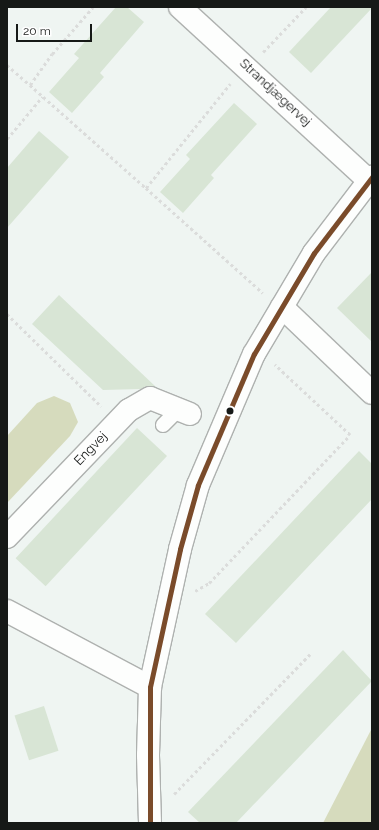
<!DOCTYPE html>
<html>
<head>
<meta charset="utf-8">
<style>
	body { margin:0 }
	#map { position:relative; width:379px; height:830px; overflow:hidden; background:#eff5f2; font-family:Raleway,sans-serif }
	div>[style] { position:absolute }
	.green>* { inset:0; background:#d6dbbd }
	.building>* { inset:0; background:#d8e5d5; transform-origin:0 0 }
	.path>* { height:2.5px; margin-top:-1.25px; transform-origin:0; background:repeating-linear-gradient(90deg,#dbdcdb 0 3px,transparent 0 6px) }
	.roads { filter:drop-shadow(1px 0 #aeb1af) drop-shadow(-1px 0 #aeb1af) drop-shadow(0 1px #aeb1af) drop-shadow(0 -1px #aeb1af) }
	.service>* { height:14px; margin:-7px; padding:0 7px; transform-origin:7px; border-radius:7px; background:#fdfefd }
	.minor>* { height:22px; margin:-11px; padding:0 11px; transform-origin:11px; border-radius:11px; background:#fdfefd }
	.bus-1>* { height:5px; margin:-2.5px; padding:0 2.5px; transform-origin:2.5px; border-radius:2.5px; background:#7a4b2a }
	.dots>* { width:11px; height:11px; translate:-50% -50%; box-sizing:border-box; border:2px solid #fff; border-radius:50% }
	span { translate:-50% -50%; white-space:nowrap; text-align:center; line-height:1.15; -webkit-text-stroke:3.5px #fff; paint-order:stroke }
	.street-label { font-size:13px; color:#161917 }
	.frame { position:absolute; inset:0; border:8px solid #161917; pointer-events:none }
	.scale { position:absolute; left:16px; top:24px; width:76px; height:18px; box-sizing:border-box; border:2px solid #161917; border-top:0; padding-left:5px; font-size:12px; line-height:14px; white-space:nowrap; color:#161917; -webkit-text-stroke:3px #fff; paint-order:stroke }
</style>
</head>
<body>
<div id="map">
	<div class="green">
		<i style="clip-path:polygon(54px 396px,70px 403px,78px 422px,70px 436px,7px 503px,7px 436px,37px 403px)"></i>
		<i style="clip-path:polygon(372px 728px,372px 823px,323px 823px)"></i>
	</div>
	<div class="building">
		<i style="clip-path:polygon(116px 7px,127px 7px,144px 22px,100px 73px,104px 77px,72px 113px,49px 92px,79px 58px,74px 54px)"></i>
		<i style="clip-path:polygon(331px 7px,372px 8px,311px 73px,289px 52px)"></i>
		<i style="clip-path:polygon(234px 103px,257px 124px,211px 175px,214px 178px,183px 213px,160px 192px,190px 159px,186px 155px)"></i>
		<i style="clip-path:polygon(39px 131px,69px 157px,7px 228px,7px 168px)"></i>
		<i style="clip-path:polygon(372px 272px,372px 342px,337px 308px)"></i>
		<i style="clip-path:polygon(59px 295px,156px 387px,149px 386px,141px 389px,103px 390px,32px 324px)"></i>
		<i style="left:137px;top:428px;width:41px;height:178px;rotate:43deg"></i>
		<i style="clip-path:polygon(359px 451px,372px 464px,372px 499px,236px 643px,205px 614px)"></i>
		<i style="clip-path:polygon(343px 650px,372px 681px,236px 823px,200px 823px,188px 812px)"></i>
		<i style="left:44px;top:706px;width:47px;height:31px;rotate:72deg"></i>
	</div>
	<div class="path">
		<i style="left:263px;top:52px;width:62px;rotate:-46.3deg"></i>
		<i style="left:7px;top:65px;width:30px;rotate:41deg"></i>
		<i style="left:30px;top:85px;width:38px;rotate:-55deg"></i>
		<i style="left:52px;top:54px;width:62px;rotate:-48.9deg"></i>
		<i style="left:30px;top:85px;width:155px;rotate:41.6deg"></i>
		<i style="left:146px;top:188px;width:134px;rotate:-51.1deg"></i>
		<i style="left:7px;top:139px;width:55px;rotate:-50.2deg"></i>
		<i style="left:146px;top:188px;width:157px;rotate:41.9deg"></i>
		<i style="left:7px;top:314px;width:132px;rotate:44.4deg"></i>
		<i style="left:195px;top:591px;width:16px;rotate:-30deg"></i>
		<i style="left:209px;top:583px;width:204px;rotate:-46.4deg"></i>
		<i style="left:350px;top:435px;width:103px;rotate:-137deg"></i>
		<i style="left:174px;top:794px;width:195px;rotate:-45.8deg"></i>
	</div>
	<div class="roads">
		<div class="service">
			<i style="left:163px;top:425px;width:23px;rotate:-45deg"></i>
		</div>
		<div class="minor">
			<i style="left:180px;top:7px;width:257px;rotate:42.6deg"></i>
			<i style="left:282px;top:307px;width:124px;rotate:43.7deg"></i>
			<i style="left:7px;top:537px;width:176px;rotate:-46.2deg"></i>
			<i style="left:129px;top:410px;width:24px;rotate:-30deg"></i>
			<i style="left:150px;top:398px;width:43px;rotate:21.8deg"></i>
			<i style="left:7px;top:611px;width:162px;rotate:28deg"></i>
			<i style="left:150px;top:823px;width:68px;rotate:-91.7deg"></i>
			<i style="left:148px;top:755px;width:68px;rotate:-88.3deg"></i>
			<i style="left:150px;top:687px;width:141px;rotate:-77.7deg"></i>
			<i style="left:180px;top:549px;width:66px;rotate:-74.3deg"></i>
			<i style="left:198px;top:485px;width:142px;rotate:-66.9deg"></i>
			<i style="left:254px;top:354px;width:117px;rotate:-59.3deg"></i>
			<i style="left:314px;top:253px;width:96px;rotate:-52.7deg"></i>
		</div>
	</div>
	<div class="bus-1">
		<i style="left:150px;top:823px;width:136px;rotate:-90deg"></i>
		<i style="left:150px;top:687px;width:141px;rotate:-77.7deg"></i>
		<i style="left:180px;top:549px;width:66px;rotate:-74.3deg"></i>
		<i style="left:198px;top:485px;width:142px;rotate:-66.9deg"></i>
		<i style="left:254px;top:354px;width:117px;rotate:-59.3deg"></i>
		<i style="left:314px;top:253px;width:96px;rotate:-52.7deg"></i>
	</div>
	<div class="dots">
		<i style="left:230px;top:411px;background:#161917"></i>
	</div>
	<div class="street-label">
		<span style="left:275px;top:93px;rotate:43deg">Strandjægervej</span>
		<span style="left:91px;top:449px;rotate:-46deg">Engvej</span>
	</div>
	<div class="frame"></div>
	<div class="scale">20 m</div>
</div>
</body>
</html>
